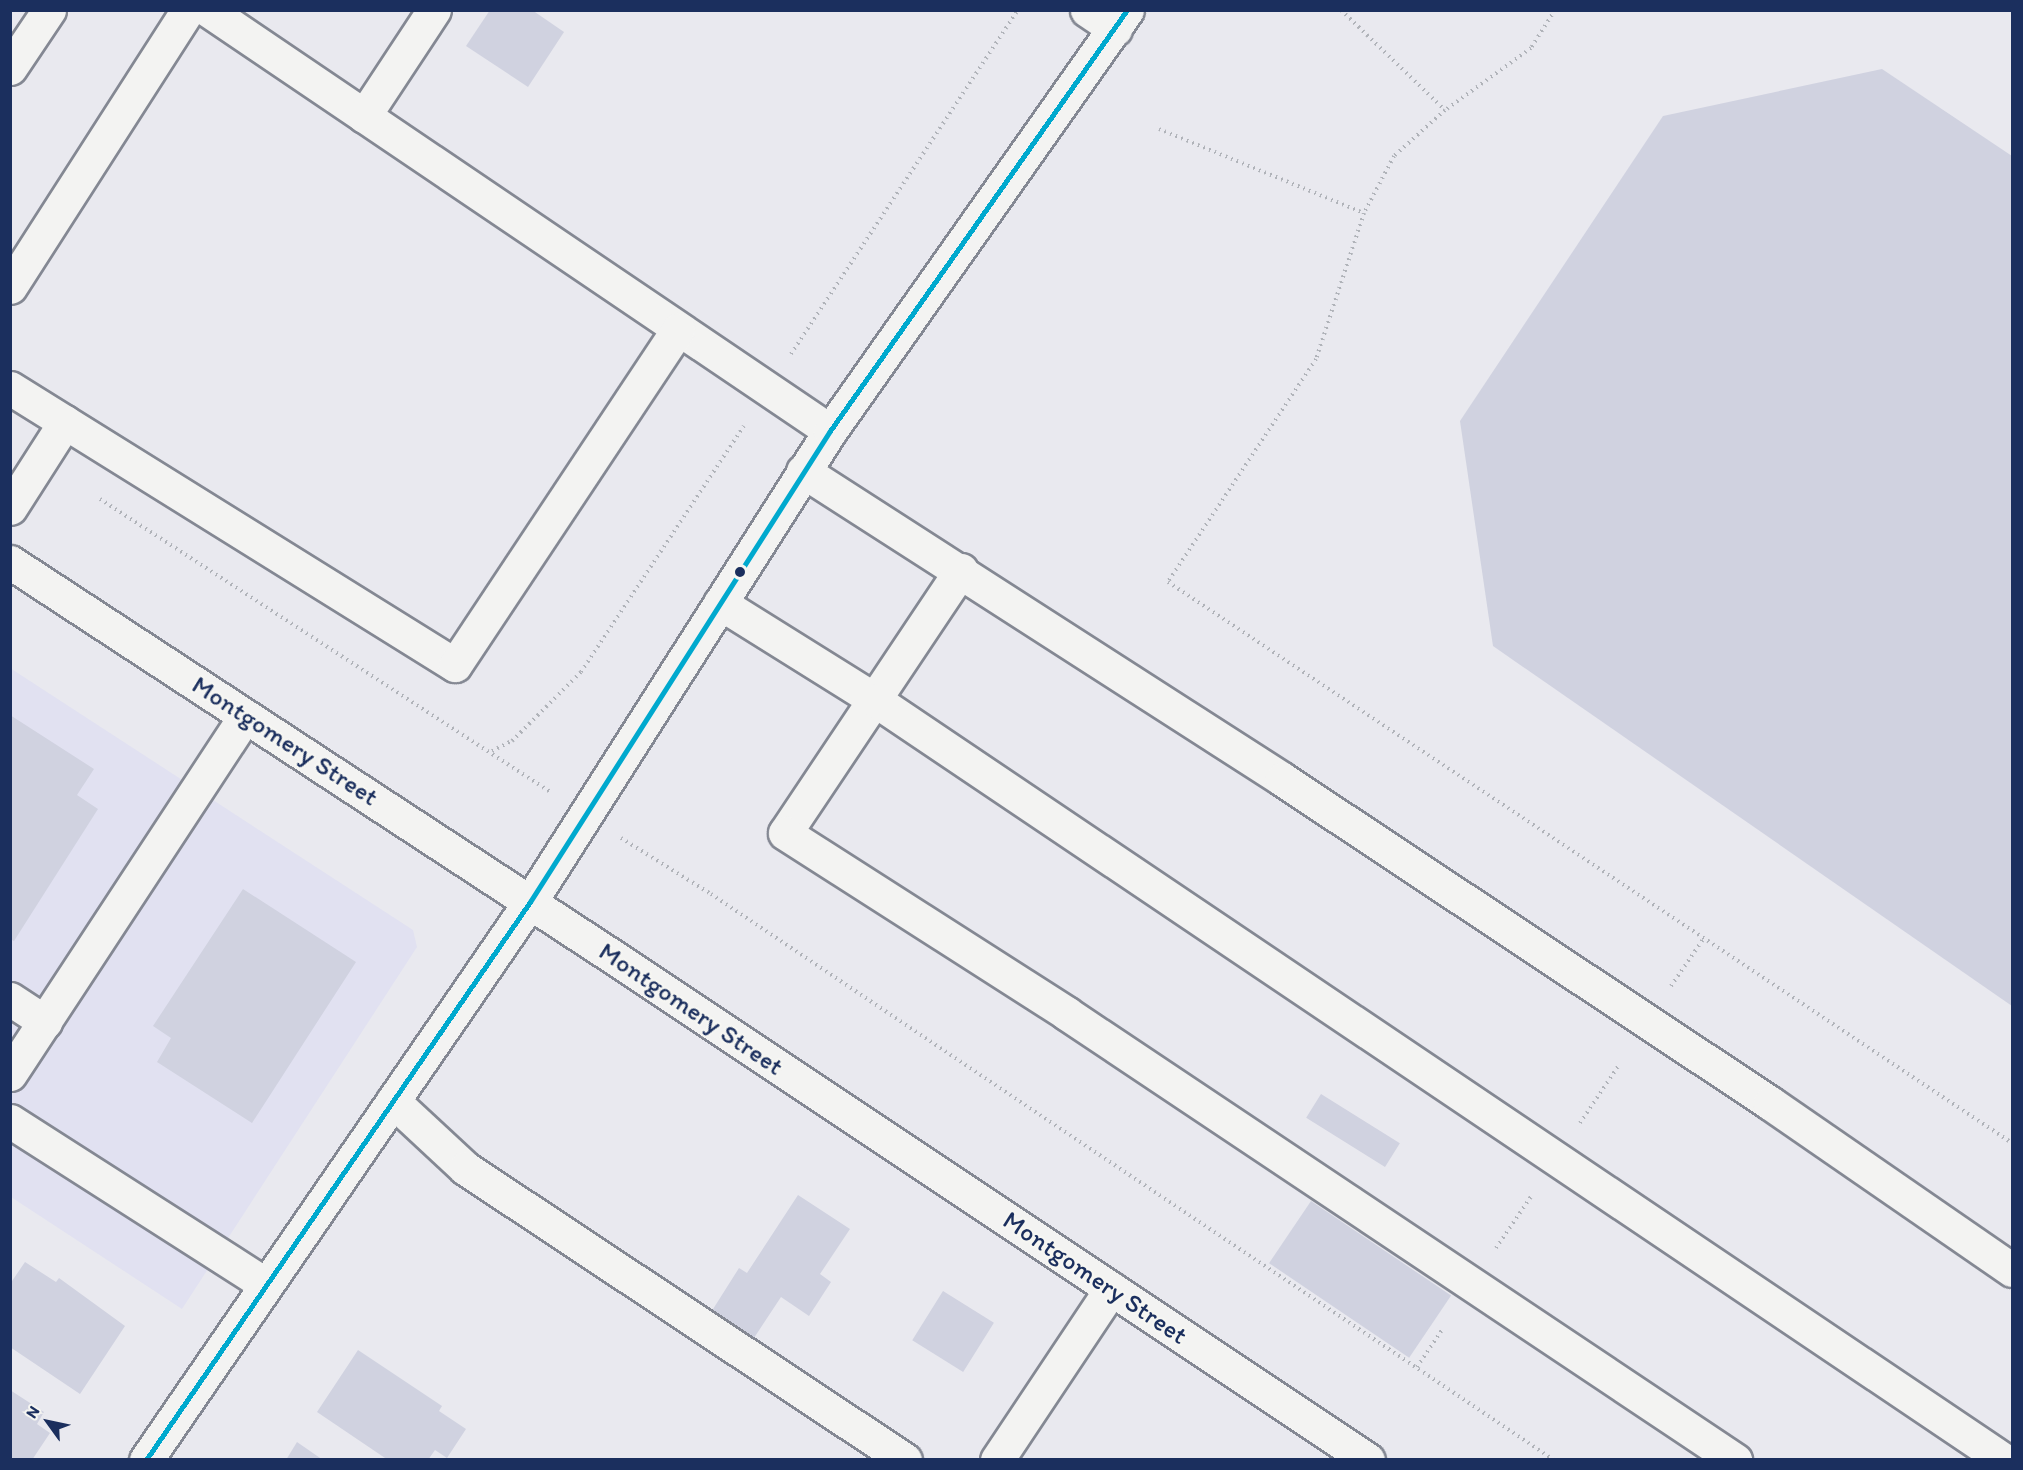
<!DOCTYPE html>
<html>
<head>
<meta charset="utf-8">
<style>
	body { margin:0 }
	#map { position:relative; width:2023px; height:1470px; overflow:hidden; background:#e9e9ef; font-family:Itim,sans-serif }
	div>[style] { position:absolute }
	.built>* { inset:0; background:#e1e1f1 }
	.building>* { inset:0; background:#d0d2e0; transform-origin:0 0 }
	.path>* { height:4px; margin-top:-2px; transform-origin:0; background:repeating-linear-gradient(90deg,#b0b3b9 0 1.5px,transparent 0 6px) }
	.roads { filter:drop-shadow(2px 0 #848893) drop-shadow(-2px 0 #848893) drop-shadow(0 2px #848893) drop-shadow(0 -2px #848893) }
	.minor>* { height:33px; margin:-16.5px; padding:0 16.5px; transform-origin:16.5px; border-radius:16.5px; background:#f3f3f2 }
	.major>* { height:33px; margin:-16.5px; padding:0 16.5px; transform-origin:16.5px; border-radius:16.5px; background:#f3f3f2 }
	.bus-1>* { height:4.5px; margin:-2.25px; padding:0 2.25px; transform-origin:2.25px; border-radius:2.25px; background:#00a9ce }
	.dots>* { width:16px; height:16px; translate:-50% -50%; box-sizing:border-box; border:3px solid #f6f6f2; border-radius:50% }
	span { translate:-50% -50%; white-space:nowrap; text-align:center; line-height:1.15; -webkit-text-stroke:4.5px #f6f6f2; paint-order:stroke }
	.street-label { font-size:26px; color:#1b2f5e }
	.frame { position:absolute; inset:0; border:12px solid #1b2f5e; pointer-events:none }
	.north { position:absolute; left:18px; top:1392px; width:60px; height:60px; -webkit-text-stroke:4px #f6f6f2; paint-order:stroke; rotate:303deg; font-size:16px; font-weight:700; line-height:24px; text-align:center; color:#1b2f5e }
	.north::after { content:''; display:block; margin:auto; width:21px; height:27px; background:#1b2f5e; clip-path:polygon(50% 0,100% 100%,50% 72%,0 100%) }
</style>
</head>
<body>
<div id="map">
	<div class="built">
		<i style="clip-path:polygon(10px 668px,413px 930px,417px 947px,182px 1309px,11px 1197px)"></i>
	</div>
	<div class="building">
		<i style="clip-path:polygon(490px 10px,532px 10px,564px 32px,528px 87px,466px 46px)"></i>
		<i style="clip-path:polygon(1882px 69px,2012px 156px,2012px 1006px,1493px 646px,1460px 421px,1663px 116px)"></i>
		<i style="clip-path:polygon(10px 715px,94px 769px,77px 795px,98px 809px,14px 941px,10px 939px)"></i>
		<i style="clip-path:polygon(243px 889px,356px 962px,252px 1123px,157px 1062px,171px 1038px,153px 1026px)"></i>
		<i style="left:1321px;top:1094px;width:93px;height:28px;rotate:32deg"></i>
		<i style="clip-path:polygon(798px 1195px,850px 1229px,820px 1274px,831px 1282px,809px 1316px,781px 1297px,750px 1344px,708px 1317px,739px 1268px,747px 1273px)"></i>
		<i style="left:1311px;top:1201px;width:169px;height:75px;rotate:34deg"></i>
		<i style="clip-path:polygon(25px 1262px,56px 1282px,59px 1278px,125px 1326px,80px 1394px,10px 1347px,10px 1284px)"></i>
		<i style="left:943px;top:1291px;width:60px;height:58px;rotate:32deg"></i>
		<i style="clip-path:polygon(358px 1350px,442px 1406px,439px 1411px,466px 1429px,447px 1458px,435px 1450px,428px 1460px,388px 1460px,317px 1412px)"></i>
		<i style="clip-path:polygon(10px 1390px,44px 1412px,37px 1424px,50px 1433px,32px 1460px,10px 1460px)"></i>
		<i style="clip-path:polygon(297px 1442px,323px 1460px,286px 1460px)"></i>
	</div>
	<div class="path">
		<i style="left:1341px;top:10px;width:144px;rotate:43.9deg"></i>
		<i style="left:1555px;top:10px;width:45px;rotate:122.3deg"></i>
		<i style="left:1531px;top:48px;width:106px;rotate:144.2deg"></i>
		<i style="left:1445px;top:110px;width:69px;rotate:138deg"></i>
		<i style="left:1394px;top:156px;width:64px;rotate:117.8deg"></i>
		<i style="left:1364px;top:213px;width:154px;rotate:108.2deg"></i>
		<i style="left:1316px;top:359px;width:268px;rotate:123.6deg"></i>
		<i style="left:1168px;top:582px;width:1013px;rotate:33.61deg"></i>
		<i style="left:1159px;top:129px;width:222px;rotate:22.3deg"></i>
		<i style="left:791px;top:354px;width:412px;rotate:-56.6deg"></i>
		<i style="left:100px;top:499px;width:536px;rotate:33.04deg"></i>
		<i style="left:492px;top:751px;width:22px;rotate:-27deg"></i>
		<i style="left:512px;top:741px;width:98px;rotate:-45deg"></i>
		<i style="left:581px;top:672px;width:295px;rotate:-56.5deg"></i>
		<i style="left:621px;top:838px;width:106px;rotate:31.9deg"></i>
		<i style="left:711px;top:894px;width:1015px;rotate:33.88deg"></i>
		<i style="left:1671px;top:986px;width:58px;rotate:-55.5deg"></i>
		<i style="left:1580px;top:1123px;width:70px;rotate:-56.1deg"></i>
		<i style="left:1496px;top:1248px;width:64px;rotate:-55.8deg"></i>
		<i style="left:1417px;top:1367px;width:45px;rotate:-56deg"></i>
	</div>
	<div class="roads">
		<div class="minor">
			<i style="left:208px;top:10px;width:751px;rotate:34.09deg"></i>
			<i style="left:1087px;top:10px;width:34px;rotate:34deg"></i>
			<i style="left:10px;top:68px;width:70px;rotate:-56.1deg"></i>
			<i style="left:364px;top:116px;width:127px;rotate:-56.6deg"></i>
			<i style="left:10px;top:287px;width:329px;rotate:-57.3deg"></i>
			<i style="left:10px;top:388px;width:524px;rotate:31.9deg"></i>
			<i style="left:455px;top:665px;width:403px;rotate:-56.4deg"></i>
			<i style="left:803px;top:471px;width:569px;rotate:32.74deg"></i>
			<i style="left:1282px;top:779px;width:586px;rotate:33.58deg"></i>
			<i style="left:1770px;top:1103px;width:294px;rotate:34.6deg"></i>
			<i style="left:10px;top:508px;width:102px;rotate:-57.4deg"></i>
			<i style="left:961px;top:570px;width:316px;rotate:123.8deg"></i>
			<i style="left:785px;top:833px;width:334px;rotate:32.6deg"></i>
			<i style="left:1066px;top:1013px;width:805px;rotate:33.75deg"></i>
			<i style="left:720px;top:603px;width:183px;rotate:32deg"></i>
			<i style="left:875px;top:700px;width:1361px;rotate:33.95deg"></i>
			<i style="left:10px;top:999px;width:42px;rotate:33.3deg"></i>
			<i style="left:10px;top:1074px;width:428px;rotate:-56.7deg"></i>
			<i style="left:393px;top:1101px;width:98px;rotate:42.9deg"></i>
			<i style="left:465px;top:1168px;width:528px;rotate:33.57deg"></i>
			<i style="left:10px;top:1121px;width:304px;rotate:32.6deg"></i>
			<i style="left:146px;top:1460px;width:677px;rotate:-55.47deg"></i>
			<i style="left:530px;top:902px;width:558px;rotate:-57.51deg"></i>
			<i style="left:830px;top:431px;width:515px;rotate:-54.8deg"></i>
			<i style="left:997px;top:1460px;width:206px;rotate:-56.3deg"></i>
		</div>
		<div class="major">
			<i style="left:10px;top:562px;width:734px;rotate:33.21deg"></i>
			<i style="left:624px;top:964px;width:894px;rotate:33.69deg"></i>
		</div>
	</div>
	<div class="bus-1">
		<i style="left:146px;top:1460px;width:677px;rotate:-55.47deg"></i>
		<i style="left:530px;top:902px;width:558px;rotate:-57.51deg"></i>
		<i style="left:830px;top:431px;width:515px;rotate:-54.8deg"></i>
	</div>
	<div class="dots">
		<i style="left:740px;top:572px;background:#1b2f5e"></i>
	</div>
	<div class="street-label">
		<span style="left:285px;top:741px;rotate:33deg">Montgomery Street</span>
		<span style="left:691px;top:1009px;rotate:34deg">Montgomery Street</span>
		<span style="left:1095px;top:1278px;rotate:34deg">Montgomery Street</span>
	</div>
	<div class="frame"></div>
	<div class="north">N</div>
</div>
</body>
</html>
